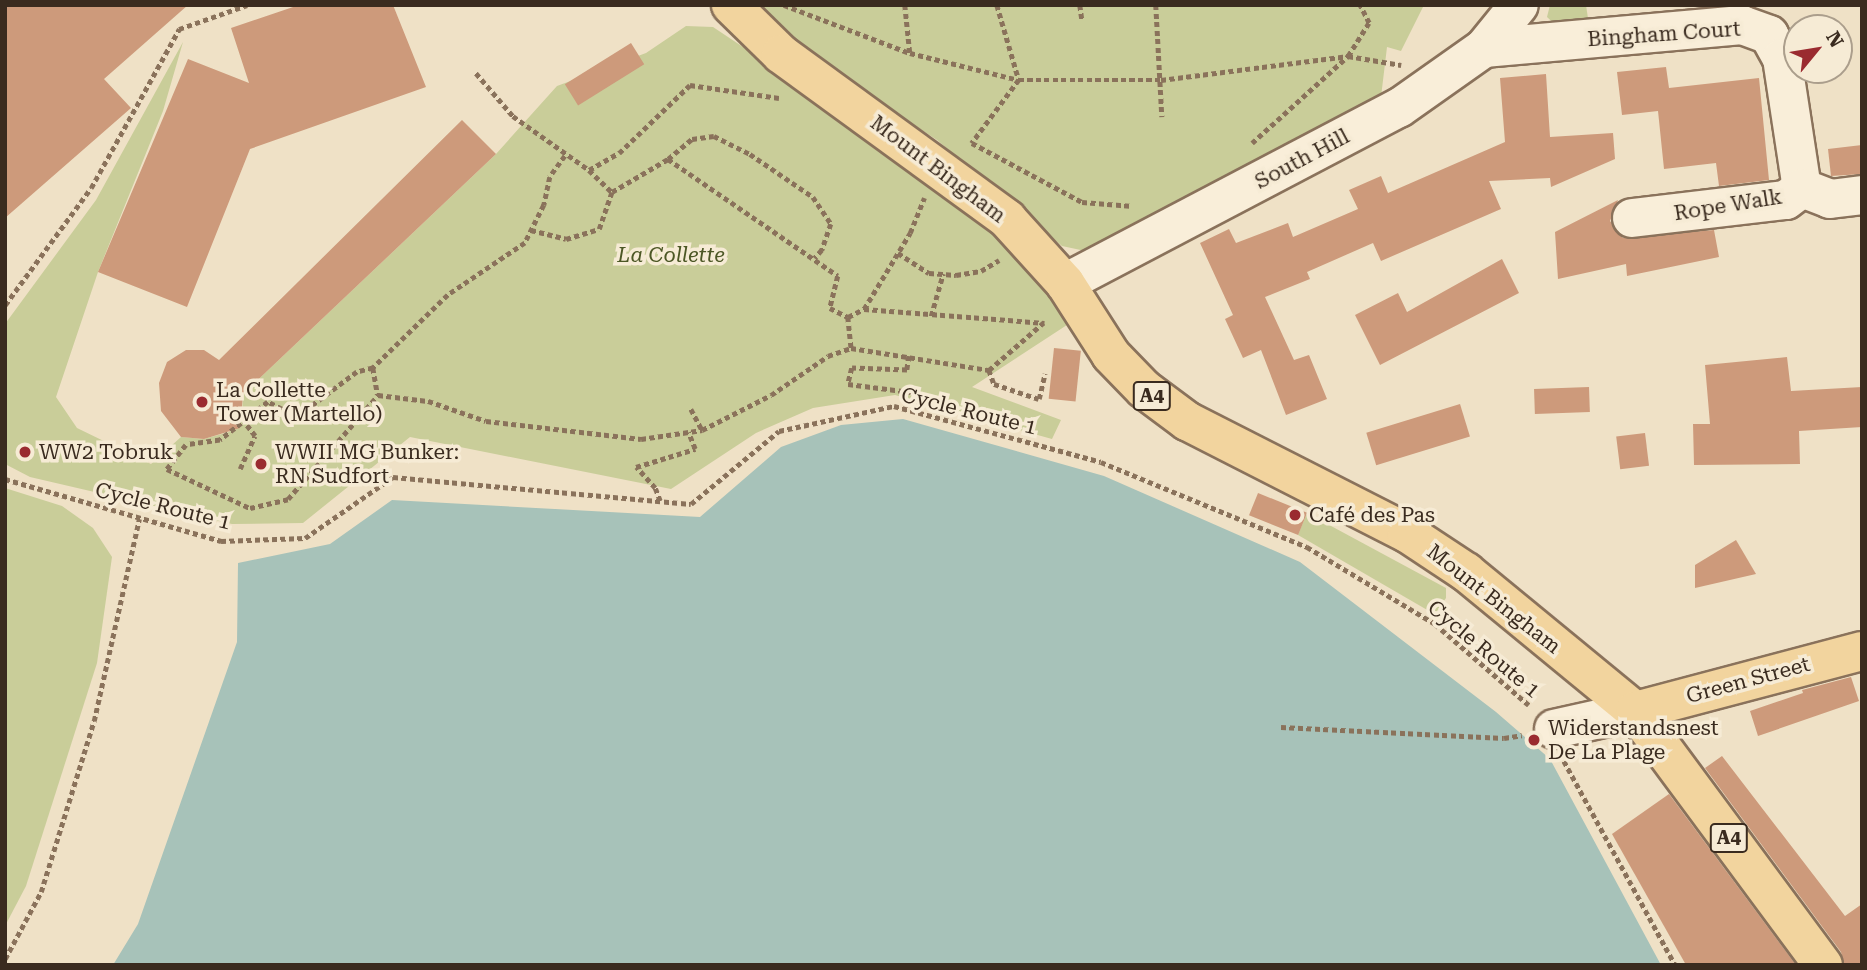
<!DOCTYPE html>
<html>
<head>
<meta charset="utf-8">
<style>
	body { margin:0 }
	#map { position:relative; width:1867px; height:970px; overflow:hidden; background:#efe1c6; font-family:"Roboto Serif",serif }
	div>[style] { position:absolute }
	.green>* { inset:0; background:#c9cd99 }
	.water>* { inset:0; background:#a7c2b9 }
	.building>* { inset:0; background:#cd9a7b; transform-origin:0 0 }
	.path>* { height:4.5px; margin-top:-2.25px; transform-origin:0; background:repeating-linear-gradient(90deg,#8a725b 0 5px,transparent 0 8.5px) }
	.roads { filter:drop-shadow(2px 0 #8a725b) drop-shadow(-2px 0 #8a725b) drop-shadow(0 2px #8a725b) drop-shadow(0 -2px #8a725b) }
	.minor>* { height:38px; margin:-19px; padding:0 19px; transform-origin:19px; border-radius:19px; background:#f9eed9 }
	.major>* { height:38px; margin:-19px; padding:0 19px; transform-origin:19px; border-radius:19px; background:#f2d49e }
	.dots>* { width:19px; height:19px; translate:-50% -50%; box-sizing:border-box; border:4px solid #f6ebd5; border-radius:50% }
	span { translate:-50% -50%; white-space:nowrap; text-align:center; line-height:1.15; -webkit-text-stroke:7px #f6ebd5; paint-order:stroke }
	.shield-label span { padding:2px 5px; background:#f6ebd5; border:2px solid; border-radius:5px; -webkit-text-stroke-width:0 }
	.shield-label { font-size:19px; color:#3a2b1f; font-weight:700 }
	.street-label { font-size:21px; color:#3a2b1f }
	.park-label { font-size:21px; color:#4c5725; font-style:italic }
	.poi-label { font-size:21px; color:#3a2b1f }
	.left { translate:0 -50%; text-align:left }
	.frame { position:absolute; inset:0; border:7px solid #3a2b1f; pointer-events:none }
	.north { position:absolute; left:1783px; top:14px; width:70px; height:70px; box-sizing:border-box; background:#f6ebd5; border:2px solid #ab9e8c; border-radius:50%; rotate:60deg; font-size:19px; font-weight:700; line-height:28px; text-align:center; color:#3a2b1f }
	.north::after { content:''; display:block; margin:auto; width:24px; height:32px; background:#9a2b30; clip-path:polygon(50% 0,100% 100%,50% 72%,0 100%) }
</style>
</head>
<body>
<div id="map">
	<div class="green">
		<i style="clip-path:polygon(754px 5px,1424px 5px,1401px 51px,1387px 47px,1381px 97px,1090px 252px,1062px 246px,937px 140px,780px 37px)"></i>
		<i style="clip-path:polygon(1550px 5px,1586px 5px,1589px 25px,1562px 31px,1547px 17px)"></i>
		<i style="clip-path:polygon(686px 26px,713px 27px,871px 132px,1017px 250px,1056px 298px,1070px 323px,972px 387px,1061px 420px,1052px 439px,895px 395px,813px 408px,756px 433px,671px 489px,410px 437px,303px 523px,232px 524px,30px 477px,5px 464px,5px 324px,96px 200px,183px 42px,163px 111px,98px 272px,56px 397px,77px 428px,151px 464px,181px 437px,204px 439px,229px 432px,242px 414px,243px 394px,496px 154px,557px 86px,646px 53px)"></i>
		<i style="clip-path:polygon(5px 488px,62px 506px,93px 528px,112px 557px,97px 663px,26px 886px,5px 926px)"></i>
		<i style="clip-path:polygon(1307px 513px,1446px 588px,1446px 598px,1437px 611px,1429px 611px,1298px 535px)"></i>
	</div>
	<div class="water">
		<i style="clip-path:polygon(903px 419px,1104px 476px,1300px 562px,1496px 712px,1550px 759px,1661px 965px,113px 965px,138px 924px,237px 642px,238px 563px,330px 544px,392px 500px,700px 517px,781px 447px,841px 425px)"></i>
	</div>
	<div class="building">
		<i style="clip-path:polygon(5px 5px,188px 5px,104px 79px,131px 108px,5px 218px)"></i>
		<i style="clip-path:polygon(299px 5px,393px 5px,426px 87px,250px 149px,187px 307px,98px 272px,188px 59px,249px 83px,231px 28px)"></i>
		<i style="left:631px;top:43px;width:25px;height:78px;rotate:58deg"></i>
		<i style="clip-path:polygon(1666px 67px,1669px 88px,1759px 78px,1769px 180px,1719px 186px,1716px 163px,1664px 169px,1658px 111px,1622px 115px,1617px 72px)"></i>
		<i style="clip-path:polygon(1546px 74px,1550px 137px,1613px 133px,1615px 159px,1551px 187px,1550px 178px,1489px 181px,1501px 209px,1381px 261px,1373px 243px,1307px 272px,1310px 279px,1265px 297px,1294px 360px,1309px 355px,1327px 399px,1286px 415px,1261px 350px,1243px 358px,1225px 319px,1233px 315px,1200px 243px,1229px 229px,1236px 243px,1288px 223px,1293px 237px,1358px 209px,1349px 190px,1381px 176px,1388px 193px,1505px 142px,1500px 78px)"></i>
		<i style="clip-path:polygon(462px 120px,496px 154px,243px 394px,240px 428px,204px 439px,181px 437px,161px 411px,159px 383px,167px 362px,186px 350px,204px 350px,219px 360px)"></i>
		<i style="clip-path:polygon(1862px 145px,1862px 174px,1831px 176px,1828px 149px)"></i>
		<i style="clip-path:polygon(1618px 200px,1610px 221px,1623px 238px,1714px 230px,1719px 257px,1627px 276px,1626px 264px,1558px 279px,1555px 232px)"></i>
		<i style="clip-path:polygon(1502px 259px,1519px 293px,1380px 365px,1355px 315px,1398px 293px,1407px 312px)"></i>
		<i style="left:1054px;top:348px;width:27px;height:51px;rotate:6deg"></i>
		<i style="clip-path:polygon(1787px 357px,1791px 391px,1862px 387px,1862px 427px,1799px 431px,1800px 464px,1694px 465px,1693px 424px,1710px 424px,1705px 365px)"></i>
		<i style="left:1589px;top:387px;width:25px;height:55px;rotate:88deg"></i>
		<i style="left:1460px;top:404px;width:34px;height:98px;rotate:73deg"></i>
		<i style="left:1645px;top:433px;width:33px;height:29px;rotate:83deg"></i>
		<i style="left:1258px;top:493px;width:53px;height:24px;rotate:22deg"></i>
		<i style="clip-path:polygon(1736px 540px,1756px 574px,1695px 588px,1695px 565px)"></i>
		<i style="clip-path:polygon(1851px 677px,1859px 701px,1758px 736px,1750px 711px,1803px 693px,1802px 690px)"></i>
		<i style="clip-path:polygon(1722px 756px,1845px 916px,1862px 904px,1862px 965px,1844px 965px,1841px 952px,1705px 768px)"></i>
		<i style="clip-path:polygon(1669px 794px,1796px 965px,1686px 965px,1612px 834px)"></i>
	</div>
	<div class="path">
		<i style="left:784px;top:5px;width:135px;rotate:20.9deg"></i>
		<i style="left:910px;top:53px;width:112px;rotate:13.9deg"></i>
		<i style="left:1019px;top:80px;width:142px"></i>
		<i style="left:1161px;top:80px;width:189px;rotate:-7.3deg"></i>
		<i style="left:1348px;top:56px;width:54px;rotate:9.6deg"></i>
		<i style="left:905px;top:5px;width:48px;rotate:84.1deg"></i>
		<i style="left:997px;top:5px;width:78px;rotate:73.7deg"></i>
		<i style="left:1019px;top:80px;width:79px;rotate:126.7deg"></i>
		<i style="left:972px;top:143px;width:125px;rotate:28.2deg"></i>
		<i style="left:1082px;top:202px;width:51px;rotate:4.5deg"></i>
		<i style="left:1080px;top:5px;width:14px;rotate:82deg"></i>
		<i style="left:1156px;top:5px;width:112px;rotate:86.9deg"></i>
		<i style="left:476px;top:73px;width:57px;rotate:49.3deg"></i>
		<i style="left:513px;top:116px;width:93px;rotate:35.4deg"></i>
		<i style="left:589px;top:170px;width:34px;rotate:-30deg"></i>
		<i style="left:619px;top:153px;width:98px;rotate:-43.8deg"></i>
		<i style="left:690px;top:85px;width:90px;rotate:8.3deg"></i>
		<i style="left:1252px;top:143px;width:130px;rotate:-42.2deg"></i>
		<i style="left:1348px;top:56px;width:39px;rotate:-58deg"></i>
		<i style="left:1369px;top:23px;width:20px;rotate:-117deg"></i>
		<i style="left:565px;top:156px;width:26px;rotate:126deg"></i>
		<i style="left:550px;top:177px;width:29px;rotate:102deg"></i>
		<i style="left:544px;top:205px;width:42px;rotate:116.6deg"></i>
		<i style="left:525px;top:243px;width:93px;rotate:146deg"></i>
		<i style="left:448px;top:295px;width:105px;rotate:135.8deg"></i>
		<i style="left:373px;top:368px;width:16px;rotate:166deg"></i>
		<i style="left:357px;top:372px;width:75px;rotate:143.1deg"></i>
		<i style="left:297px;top:417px;width:33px;rotate:-153deg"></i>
		<i style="left:268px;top:402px;width:61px;rotate:141.6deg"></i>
		<i style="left:220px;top:440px;width:34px;rotate:172deg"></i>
		<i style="left:186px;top:445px;width:31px;rotate:128deg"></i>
		<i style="left:167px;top:469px;width:92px;rotate:25.2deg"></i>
		<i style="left:250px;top:508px;width:39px;rotate:-13deg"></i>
		<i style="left:288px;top:499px;width:138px;rotate:-49.1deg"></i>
		<i style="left:378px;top:395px;width:50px;rotate:6.8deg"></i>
		<i style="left:428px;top:401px;width:61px;rotate:19deg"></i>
		<i style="left:486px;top:421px;width:156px;rotate:6.6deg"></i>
		<i style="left:641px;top:439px;width:62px;rotate:-8.4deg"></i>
		<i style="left:702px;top:430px;width:77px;rotate:-26.9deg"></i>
		<i style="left:771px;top:395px;width:69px;rotate:-34.4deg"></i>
		<i style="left:828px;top:356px;width:24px;rotate:-19deg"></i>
		<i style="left:851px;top:348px;width:140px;rotate:9.1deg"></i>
		<i style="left:989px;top:370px;width:72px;rotate:-41deg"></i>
		<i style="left:668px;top:159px;width:31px;rotate:-40deg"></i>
		<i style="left:692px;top:139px;width:22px;rotate:-8deg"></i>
		<i style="left:714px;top:136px;width:40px;rotate:26.6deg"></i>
		<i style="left:750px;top:154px;width:76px;rotate:34.3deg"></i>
		<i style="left:813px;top:197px;width:32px;rotate:56deg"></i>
		<i style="left:831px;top:224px;width:28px;rotate:109deg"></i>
		<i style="left:822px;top:250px;width:11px;rotate:131deg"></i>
		<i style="left:589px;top:170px;width:32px;rotate:44deg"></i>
		<i style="left:612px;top:192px;width:65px;rotate:-30.5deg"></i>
		<i style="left:668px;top:159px;width:206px;rotate:34.5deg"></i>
		<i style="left:838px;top:276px;width:33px;rotate:104deg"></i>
		<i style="left:830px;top:308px;width:20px;rotate:27deg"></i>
		<i style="left:848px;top:317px;width:18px;rotate:-27deg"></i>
		<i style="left:864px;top:309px;width:181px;rotate:4.4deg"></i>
		<i style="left:531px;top:230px;width:36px;rotate:14deg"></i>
		<i style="left:566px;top:239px;width:34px;rotate:-17deg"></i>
		<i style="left:599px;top:229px;width:39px;rotate:-71deg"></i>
		<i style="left:898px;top:253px;width:37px;rotate:33deg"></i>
		<i style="left:929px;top:273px;width:27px;rotate:4deg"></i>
		<i style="left:956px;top:275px;width:25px;rotate:-9deg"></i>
		<i style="left:981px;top:271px;width:21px;rotate:-31deg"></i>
		<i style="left:5px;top:305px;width:145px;rotate:-53.7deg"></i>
		<i style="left:91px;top:188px;width:182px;rotate:-61deg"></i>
		<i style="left:179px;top:29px;width:72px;rotate:-19.4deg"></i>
		<i style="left:864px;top:309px;width:89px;rotate:-58.8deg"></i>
		<i style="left:910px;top:233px;width:38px;rotate:-68deg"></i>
		<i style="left:931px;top:316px;width:44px;rotate:-74.1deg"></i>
		<i style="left:848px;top:317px;width:31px;rotate:84deg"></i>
		<i style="left:909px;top:356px;width:14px;rotate:98deg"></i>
		<i style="left:907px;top:370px;width:55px;rotate:-177.9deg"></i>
		<i style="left:852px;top:368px;width:16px;rotate:104deg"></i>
		<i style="left:848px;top:384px;width:71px;rotate:7.3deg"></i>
		<i style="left:918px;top:393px;width:17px;rotate:93deg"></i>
		<i style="left:373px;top:368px;width:27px;rotate:80deg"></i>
		<i style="left:989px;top:370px;width:15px;rotate:70deg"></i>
		<i style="left:994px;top:384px;width:47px;rotate:18.4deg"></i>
		<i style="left:1039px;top:399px;width:26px;rotate:-77deg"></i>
		<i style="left:691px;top:409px;width:24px;rotate:62deg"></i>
		<i style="left:240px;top:469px;width:36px;rotate:-66deg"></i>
		<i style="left:255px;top:436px;width:18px;rotate:-128deg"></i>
		<i style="left:5px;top:479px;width:225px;rotate:16deg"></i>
		<i style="left:221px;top:541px;width:84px;rotate:-2deg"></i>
		<i style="left:305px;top:538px;width:107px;rotate:-34.7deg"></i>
		<i style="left:393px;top:477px;width:299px;rotate:5.2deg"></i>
		<i style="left:691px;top:504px;width:114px;rotate:-39.7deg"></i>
		<i style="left:779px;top:431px;width:118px;rotate:-12.3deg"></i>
		<i style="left:894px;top:406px;width:214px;rotate:15.1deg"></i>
		<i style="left:1101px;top:462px;width:223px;rotate:22.4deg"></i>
		<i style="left:1307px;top:547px;width:149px;rotate:31deg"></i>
		<i style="left:1435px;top:624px;width:124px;rotate:40.8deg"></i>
		<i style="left:660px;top:501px;width:14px;rotate:-111deg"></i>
		<i style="left:655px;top:488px;width:28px;rotate:-132deg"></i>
		<i style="left:636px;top:467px;width:62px;rotate:-17deg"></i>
		<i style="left:695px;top:449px;width:18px;rotate:-112deg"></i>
		<i style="left:1281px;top:727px;width:223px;rotate:2.8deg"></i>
		<i style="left:1504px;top:738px;width:18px;rotate:-9deg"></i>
		<i style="left:1564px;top:761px;width:232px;rotate:61.4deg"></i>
		<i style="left:5px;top:959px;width:76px;rotate:-61.8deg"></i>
		<i style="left:41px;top:892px;width:179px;rotate:-72.8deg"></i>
		<i style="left:94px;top:721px;width:207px;rotate:-77.4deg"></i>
	</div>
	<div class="roads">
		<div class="minor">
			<i style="left:1484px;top:48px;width:259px;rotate:-5.1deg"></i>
			<i style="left:1742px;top:25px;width:29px;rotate:20deg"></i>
			<i style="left:1769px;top:35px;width:26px;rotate:61deg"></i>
			<i style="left:1782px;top:58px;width:132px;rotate:81.3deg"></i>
			<i style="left:1632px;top:218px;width:155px;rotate:-6.7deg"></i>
			<i style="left:1786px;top:200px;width:20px;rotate:-37deg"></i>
			<i style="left:1802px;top:188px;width:30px;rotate:21deg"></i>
			<i style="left:1830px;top:199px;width:32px;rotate:-7deg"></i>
			<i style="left:1065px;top:283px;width:377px;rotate:-27.7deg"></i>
			<i style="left:1399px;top:108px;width:104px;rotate:-35.2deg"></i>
			<i style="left:1484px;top:48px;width:55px;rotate:-50.9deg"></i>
			<i style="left:1554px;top:729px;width:83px;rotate:-12.5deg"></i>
		</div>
		<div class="major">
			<i style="left:731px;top:5px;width:70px;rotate:44.4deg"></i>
			<i style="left:781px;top:54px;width:280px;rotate:36.1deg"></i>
			<i style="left:1007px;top:219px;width:86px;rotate:47.8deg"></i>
			<i style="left:1065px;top:283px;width:85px;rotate:57.4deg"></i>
			<i style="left:1111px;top:355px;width:47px;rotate:45.9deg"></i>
			<i style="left:1144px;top:389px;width:54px;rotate:36.7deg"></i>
			<i style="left:1187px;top:421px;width:247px;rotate:27deg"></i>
			<i style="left:1407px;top:533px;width:71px;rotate:33.5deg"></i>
			<i style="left:1466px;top:572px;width:219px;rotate:39.4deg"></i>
			<i style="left:1635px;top:711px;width:316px;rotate:53.5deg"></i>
			<i style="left:1635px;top:711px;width:235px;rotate:-14.8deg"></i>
		</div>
	</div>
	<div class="dots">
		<i style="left:202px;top:402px;background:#9a2b30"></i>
		<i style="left:25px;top:452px;background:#9a2b30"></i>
		<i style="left:261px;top:464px;background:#9a2b30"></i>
		<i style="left:1295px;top:515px;background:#9a2b30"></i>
		<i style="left:1534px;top:740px;background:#9a2b30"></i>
	</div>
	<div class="shield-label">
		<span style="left:1152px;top:396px">A4</span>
		<span style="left:1729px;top:838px">A4</span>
	</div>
	<div class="street-label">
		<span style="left:1664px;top:34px;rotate:-4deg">Bingham Court</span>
		<span style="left:1302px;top:159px;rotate:-28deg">South Hill</span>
		<span style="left:938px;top:169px;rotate:37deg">Mount Bingham</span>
		<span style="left:1728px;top:205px;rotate:-9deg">Rope Walk</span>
		<span style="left:969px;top:411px;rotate:14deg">Cycle Route 1</span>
		<span style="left:163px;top:506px;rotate:14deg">Cycle Route 1</span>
		<span style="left:1494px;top:599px;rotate:38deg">Mount Bingham</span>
		<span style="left:1484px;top:649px;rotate:40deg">Cycle Route 1</span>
		<span style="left:1748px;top:680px;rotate:-15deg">Green Street</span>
	</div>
	<div class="park-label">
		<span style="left:671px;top:255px">La Collette</span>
	</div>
	<div class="poi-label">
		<span class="left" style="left:216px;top:402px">La Collette<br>Tower (Martello)</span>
		<span class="left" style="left:39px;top:452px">WW2 Tobruk</span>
		<span class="left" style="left:275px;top:464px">WWII MG Bunker:<br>RN Sudfort</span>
		<span class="left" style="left:1309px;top:515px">Café des Pas</span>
		<span class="left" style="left:1548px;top:740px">Widerstandsnest<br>De La Plage</span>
	</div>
	<div class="frame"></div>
	<div class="north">N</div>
</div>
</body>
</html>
